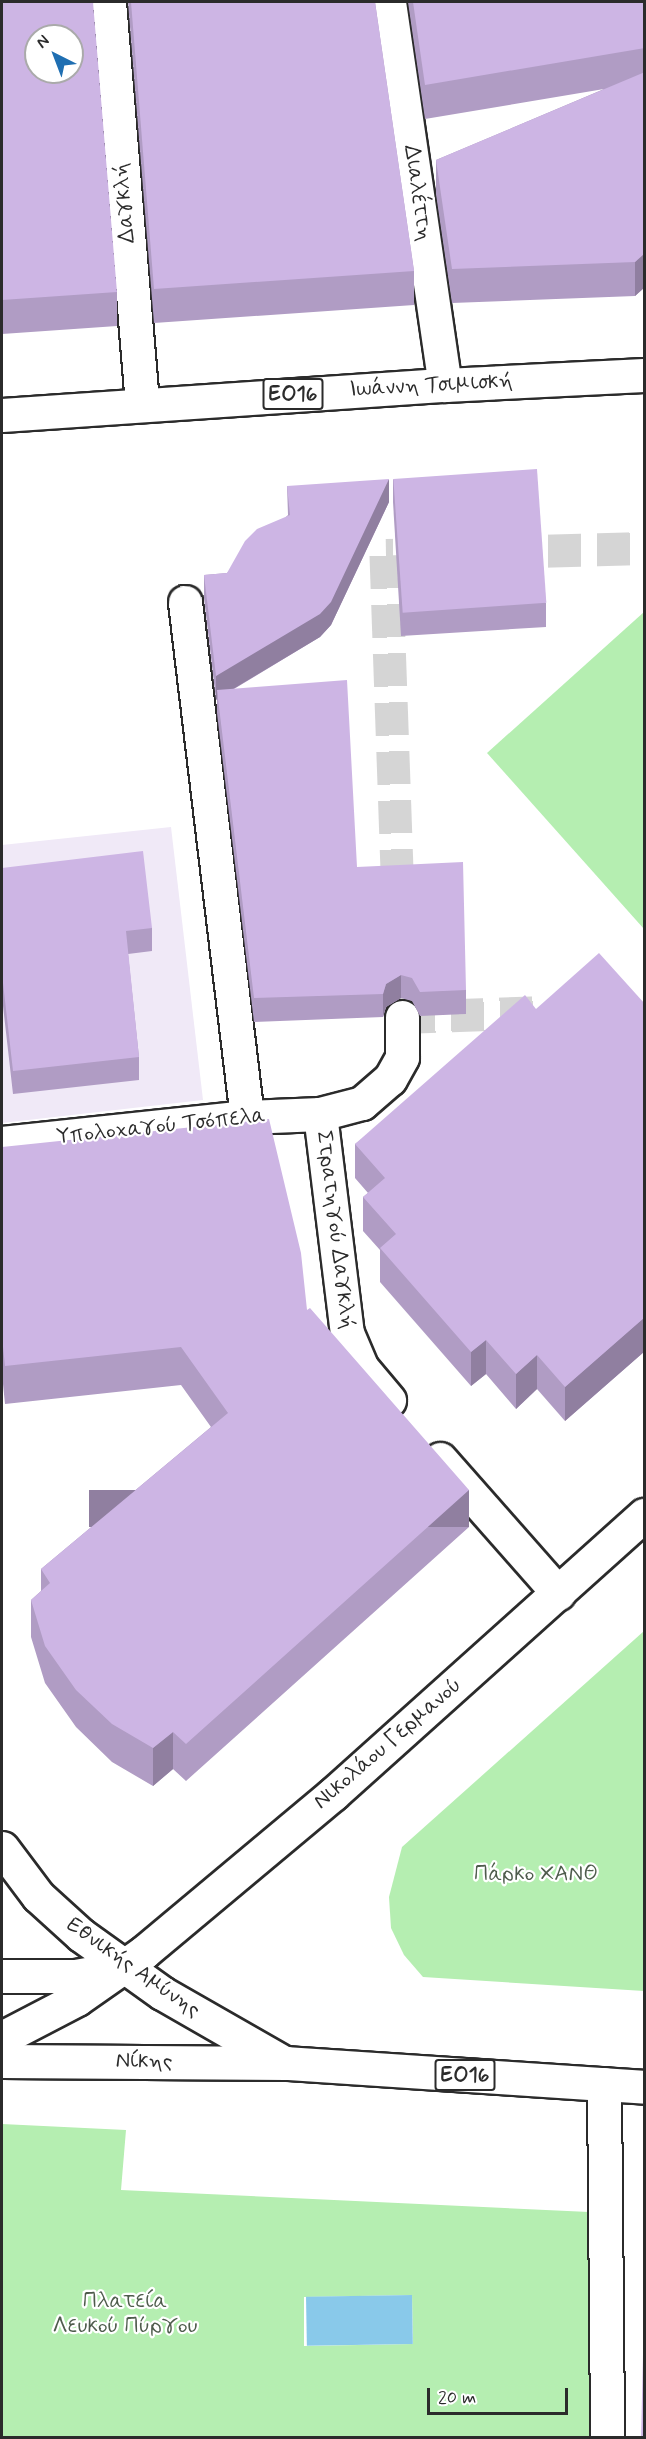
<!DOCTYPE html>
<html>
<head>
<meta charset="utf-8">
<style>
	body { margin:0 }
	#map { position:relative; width:646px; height:2439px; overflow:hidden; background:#fff; font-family:Mynerve,sans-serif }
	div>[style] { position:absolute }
	.built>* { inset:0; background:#f0e9f7 }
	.green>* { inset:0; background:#b5eeb1 }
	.water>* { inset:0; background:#89c9ea; transform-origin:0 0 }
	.minor-tunnel>* { height:33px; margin-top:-16.5px; transform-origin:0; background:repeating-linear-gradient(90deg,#d5d5d5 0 33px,transparent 0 49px) }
	.roads { filter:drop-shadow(2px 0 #2b2b2b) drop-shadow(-2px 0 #2b2b2b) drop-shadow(0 2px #2b2b2b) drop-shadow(0 -2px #2b2b2b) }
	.minor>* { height:33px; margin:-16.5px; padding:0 16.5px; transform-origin:16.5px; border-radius:16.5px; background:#fff }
	.major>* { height:33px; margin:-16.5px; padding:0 16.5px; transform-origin:16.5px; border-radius:16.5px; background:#fff }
	.wall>* { inset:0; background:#b09cc4 }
	.shaded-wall>* { inset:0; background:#907fa0; transform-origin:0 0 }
	.building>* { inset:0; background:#cdb5e4; transform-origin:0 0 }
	span { translate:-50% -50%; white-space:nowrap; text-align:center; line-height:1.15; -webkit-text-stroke:4.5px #fff; paint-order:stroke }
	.shield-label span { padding:2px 4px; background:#fff; border:2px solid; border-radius:4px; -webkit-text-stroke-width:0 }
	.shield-label { font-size:21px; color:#2b2b2b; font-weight:700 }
	.street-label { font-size:22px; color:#2b2b2b }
	.park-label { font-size:22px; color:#4e5c4c }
	.frame { position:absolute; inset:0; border:3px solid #2b2b2b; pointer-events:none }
	.north { position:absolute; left:24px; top:24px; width:60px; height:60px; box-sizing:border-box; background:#fff; border:2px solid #aaa; border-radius:50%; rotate:318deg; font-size:16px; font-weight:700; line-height:24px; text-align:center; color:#2b2b2b }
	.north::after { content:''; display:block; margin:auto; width:21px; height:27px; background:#1f6fb2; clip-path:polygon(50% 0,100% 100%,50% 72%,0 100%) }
	.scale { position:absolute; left:427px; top:2388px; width:141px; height:27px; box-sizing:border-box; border:3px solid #2b2b2b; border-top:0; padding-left:8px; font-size:18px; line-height:21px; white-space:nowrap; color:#2b2b2b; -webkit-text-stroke:4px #fff; paint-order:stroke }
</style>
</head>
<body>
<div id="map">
	<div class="built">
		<i style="clip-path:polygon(171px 827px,203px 1100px,2px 1123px,2px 845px)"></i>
	</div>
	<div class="green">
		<i style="clip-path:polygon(644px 612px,644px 929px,487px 753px)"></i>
		<i style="clip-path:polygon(644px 1631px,644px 1991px,423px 1977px,404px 1955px,391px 1928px,389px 1897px,402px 1847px)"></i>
		<i style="clip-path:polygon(evenodd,2px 2124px,126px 2130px,121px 2190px,589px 2212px,594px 2437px,2px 2438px,2px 2124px,412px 2295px,413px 2344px,304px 2346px,304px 2297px,412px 2295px)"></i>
	</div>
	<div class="water">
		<i style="left:412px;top:2295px;width:49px;height:106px;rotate:89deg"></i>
	</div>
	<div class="minor-tunnel">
		<i style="left:499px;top:552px;width:145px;rotate:-1.6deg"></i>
		<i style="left:442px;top:554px;width:56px;rotate:179deg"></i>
		<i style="left:386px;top:555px;width:462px;rotate:88deg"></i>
		<i style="left:402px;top:1017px;width:145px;rotate:-2deg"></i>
	</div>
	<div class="roads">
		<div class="minor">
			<i style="left:109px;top:2px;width:403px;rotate:85.3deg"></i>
			<i style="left:389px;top:2px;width:387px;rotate:81.7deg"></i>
			<i style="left:185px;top:602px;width:519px;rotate:83.14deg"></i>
			<i style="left:320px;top:1114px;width:221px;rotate:83deg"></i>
			<i style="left:347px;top:1333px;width:38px;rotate:67deg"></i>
			<i style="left:362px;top:1368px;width:42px;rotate:49.8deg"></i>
			<i style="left:2px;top:1143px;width:246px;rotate:-6.1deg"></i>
			<i style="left:247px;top:1117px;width:73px;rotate:-2.4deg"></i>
			<i style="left:320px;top:1114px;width:43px;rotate:-14.7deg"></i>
			<i style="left:362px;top:1103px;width:37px;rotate:-41deg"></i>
			<i style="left:390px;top:1079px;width:25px;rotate:-61deg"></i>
			<i style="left:402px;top:1057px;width:40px;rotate:-90deg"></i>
			<i style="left:440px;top:1459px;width:179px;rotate:48.6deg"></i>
			<i style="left:604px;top:2084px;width:354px;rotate:89.5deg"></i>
		</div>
		<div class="major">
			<i style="left:2px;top:415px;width:444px;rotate:-3.9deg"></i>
			<i style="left:445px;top:385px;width:199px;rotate:-2.9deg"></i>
			<i style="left:2px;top:1848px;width:60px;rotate:53.1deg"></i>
			<i style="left:38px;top:1896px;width:58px;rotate:42.2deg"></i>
			<i style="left:81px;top:1935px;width:100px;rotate:35.6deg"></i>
			<i style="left:162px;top:1993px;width:135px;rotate:29.8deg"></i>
			<i style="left:2px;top:1976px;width:73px"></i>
			<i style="left:75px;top:1976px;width:39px;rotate:-10deg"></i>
			<i style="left:2px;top:2038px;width:85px;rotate:-27.5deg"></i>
			<i style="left:77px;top:1999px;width:82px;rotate:-35deg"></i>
			<i style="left:144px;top:1952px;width:246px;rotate:-39.9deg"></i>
			<i style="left:333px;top:1794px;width:418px;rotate:-41.9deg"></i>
			<i style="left:2px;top:2061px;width:284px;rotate:0.4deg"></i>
			<i style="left:286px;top:2063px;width:359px;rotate:3.8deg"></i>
		</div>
	</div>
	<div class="wall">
		<i style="clip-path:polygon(2px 2px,117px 292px,117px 326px,2px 334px)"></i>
		<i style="clip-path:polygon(128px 2px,375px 2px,414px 271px,414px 305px,154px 323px)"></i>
		<i style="clip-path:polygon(408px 2px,645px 2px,645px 287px,635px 296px,452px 303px,436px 194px,436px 160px,604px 89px,425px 119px)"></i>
		<i style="clip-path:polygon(393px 479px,546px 603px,546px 627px,401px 636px,393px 502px)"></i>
		<i style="clip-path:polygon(287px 486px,389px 502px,331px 625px,320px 637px,234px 689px,357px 867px,466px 990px,466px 1014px,420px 1016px,412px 1001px,401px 998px,386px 1007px,383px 1017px,254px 1022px,217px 713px,217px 699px,216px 700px,204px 598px,204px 575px,227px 573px,288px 515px)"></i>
		<i style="clip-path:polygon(2px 868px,152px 928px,152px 951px,128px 954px,139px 1057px,139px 1080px,13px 1094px,3px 1006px,2px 1006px)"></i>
		<i style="clip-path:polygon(645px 1004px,645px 1351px,565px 1421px,537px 1389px,516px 1409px,486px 1374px,471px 1386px,380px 1282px,380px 1250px,363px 1231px,363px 1197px,368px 1193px,355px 1178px,355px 1144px,536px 1009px)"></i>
		<i style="clip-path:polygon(2px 1147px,307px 1310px,469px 1527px,186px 1781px,173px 1769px,153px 1786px,112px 1762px,76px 1727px,45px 1683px,31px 1637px,31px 1600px,41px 1591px,41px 1569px,211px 1427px,181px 1385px,5px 1404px,2px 1374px)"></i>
	</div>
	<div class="shaded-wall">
		<i style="clip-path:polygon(645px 253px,645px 287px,635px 296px,635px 262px)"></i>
		<i style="clip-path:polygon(389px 479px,389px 502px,331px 625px,320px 637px,218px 698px,217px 690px,217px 699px,216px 700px,216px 676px)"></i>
		<i style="clip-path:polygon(401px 975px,401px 998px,386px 1007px,383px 1017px,383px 994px,386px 984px)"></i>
		<i style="clip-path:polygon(645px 1317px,645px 1351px,565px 1421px,565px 1387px)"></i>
		<i style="clip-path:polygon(486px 1340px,486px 1374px,471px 1386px,471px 1352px)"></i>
		<i style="clip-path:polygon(537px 1355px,537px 1389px,516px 1409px,516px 1374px)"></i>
		<i style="left:469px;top:1490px;width:37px;height:380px;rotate:90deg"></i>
		<i style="clip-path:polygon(173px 1732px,173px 1769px,153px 1786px,153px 1748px)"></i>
	</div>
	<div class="building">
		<i style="clip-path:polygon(evenodd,2px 2px,93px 2px,117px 292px,2px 300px,2px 2px,36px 36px,72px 36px,72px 72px,36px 72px,36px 36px)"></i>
		<i style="clip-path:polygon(131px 2px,375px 2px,414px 271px,154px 289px)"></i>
		<i style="clip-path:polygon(413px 2px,645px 2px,645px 48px,425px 85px)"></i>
		<i style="clip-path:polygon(645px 72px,645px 253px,635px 262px,452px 269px,436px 160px)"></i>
		<i style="left:537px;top:469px;width:134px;height:144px;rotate:86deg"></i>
		<i style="clip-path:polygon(389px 479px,331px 602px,320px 614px,216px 676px,204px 575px,227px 573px,245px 541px,257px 529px,290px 515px,287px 486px)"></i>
		<i style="clip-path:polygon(347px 680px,357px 867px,463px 862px,466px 990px,420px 992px,412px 978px,401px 975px,386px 984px,383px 994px,254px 998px,217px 690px)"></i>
		<i style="clip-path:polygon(143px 851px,152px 928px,126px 931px,139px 1057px,13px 1071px,3px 983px,2px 983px,2px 868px)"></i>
		<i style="clip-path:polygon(599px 953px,645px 1004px,645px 1317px,565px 1387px,537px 1355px,516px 1374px,486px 1340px,471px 1352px,380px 1248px,396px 1234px,363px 1197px,385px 1178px,355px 1144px,525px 995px,536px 1009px)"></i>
		<i style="clip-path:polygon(269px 1119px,301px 1253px,307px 1310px,310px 1308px,469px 1490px,186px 1744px,173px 1732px,153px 1748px,112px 1724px,76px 1690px,45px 1646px,31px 1600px,50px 1583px,41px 1569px,228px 1413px,181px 1347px,5px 1366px,2px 1337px,2px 1147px)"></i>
		<i style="clip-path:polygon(645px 2271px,645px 2438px,641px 2438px)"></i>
	</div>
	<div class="shield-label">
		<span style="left:293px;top:394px">ΕΟ16</span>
		<span style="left:465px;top:2075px">ΕΟ16</span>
	</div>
	<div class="street-label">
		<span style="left:417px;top:193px;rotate:82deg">Διαλέττη</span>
		<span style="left:125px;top:203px;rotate:-95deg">Δαγκλή</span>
		<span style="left:431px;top:386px;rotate:-3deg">Ιωάννη Τσιμισκή</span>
		<span style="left:161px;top:1127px;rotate:-6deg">Υπολοχαγού Τσόπελα</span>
		<span style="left:335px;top:1230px;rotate:83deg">Στρατηγού Δαγκλή</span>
		<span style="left:388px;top:1744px;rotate:-41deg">Νικολάου Γερμανού</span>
		<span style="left:133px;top:1968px;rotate:35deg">Εθνικής Αμύνης</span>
		<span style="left:144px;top:2062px;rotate:1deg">Νίκης</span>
	</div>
	<div class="park-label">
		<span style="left:536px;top:1875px">Πάρκο ΧΑΝΘ</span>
		<span style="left:125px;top:2314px">Πλατεία<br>Λευκού Πύργου</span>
	</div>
	<div class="frame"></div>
	<div class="north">N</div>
	<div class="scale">20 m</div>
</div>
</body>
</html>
